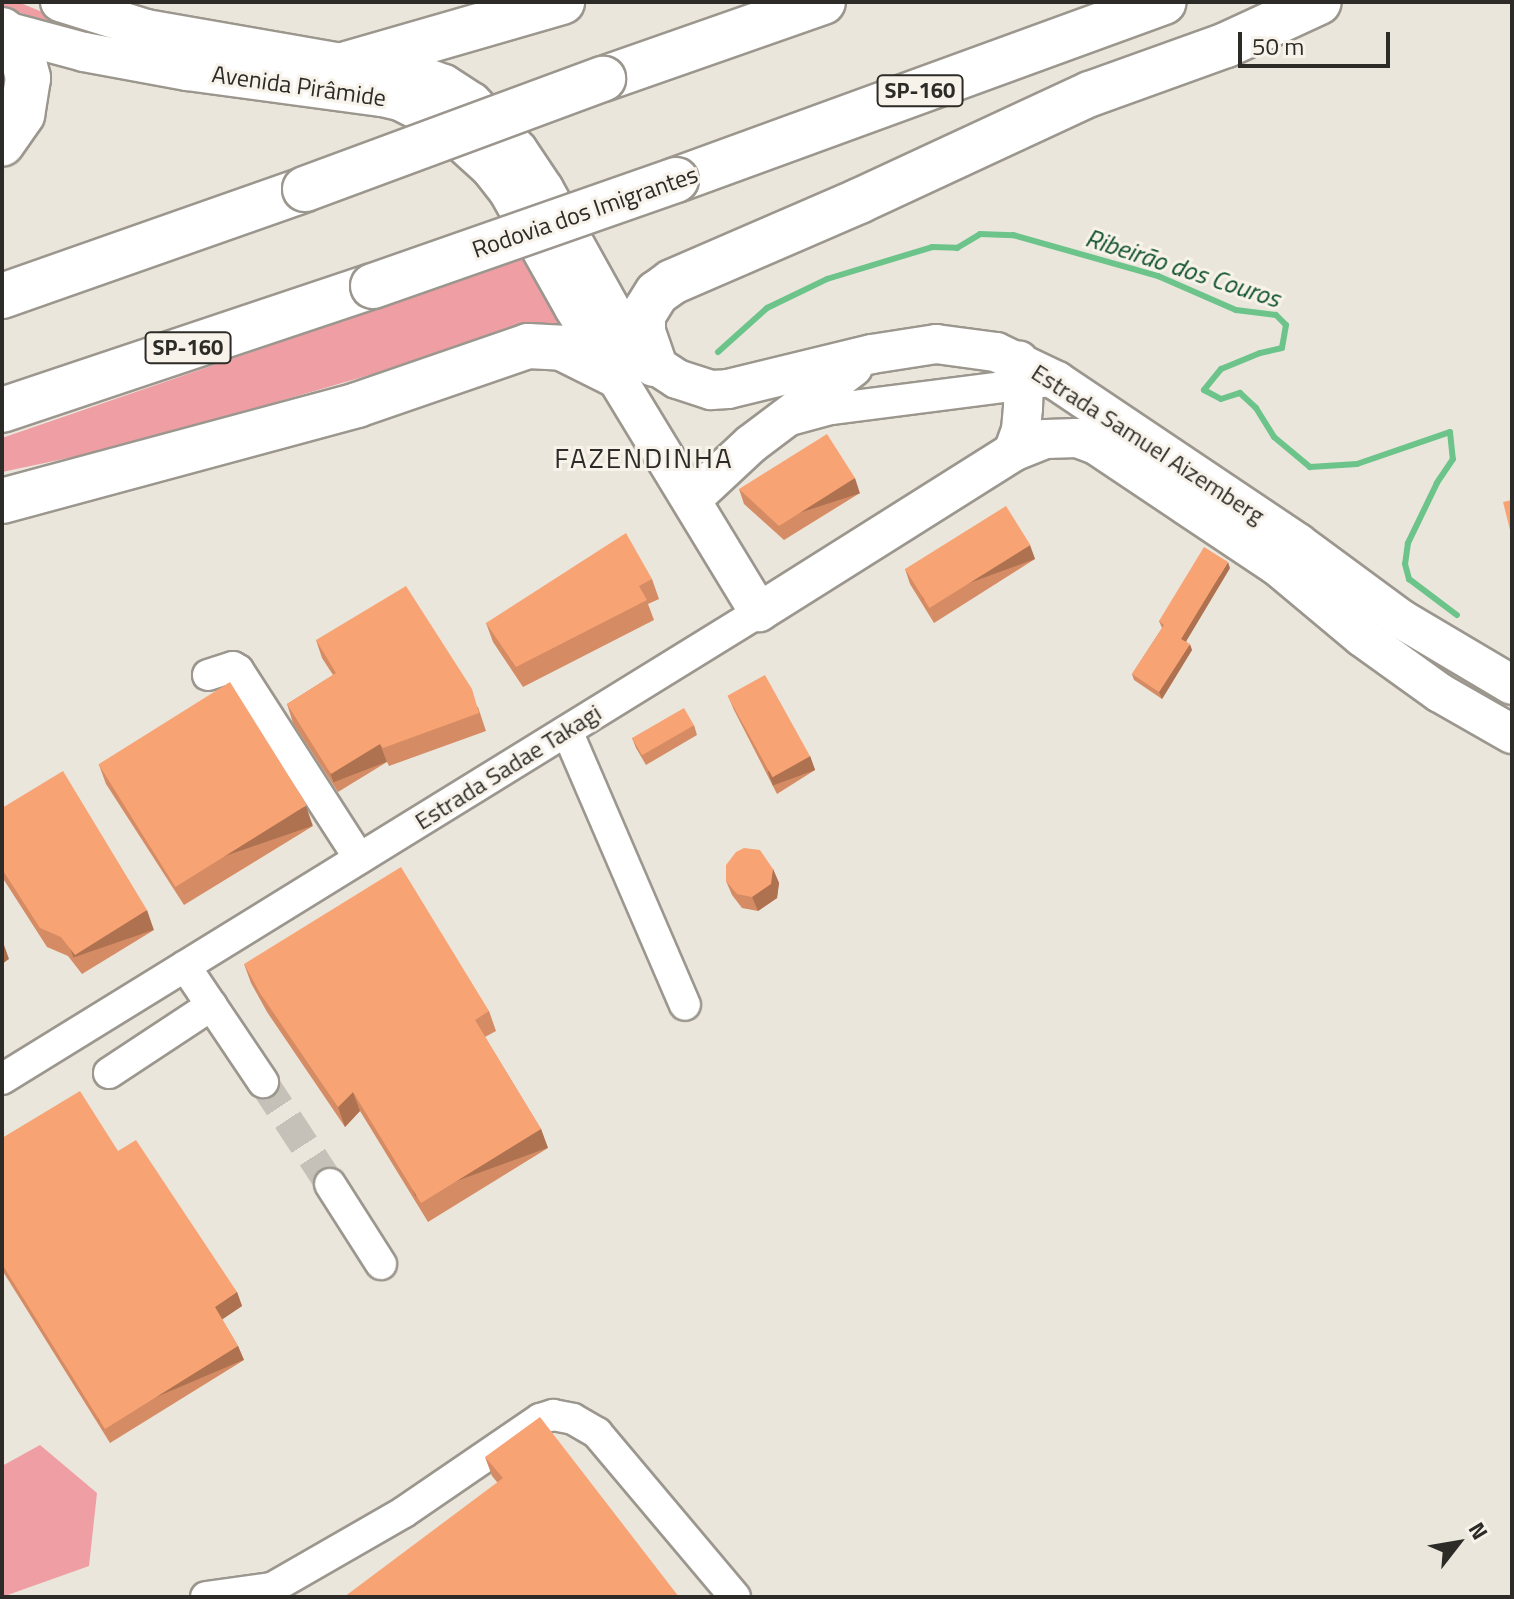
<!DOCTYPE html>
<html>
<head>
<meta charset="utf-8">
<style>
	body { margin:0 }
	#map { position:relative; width:1514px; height:1599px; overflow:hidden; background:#ebe6dc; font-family:"Titillium Web",sans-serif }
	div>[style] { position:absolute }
	.green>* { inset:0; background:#ef9ea4 }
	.stream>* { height:6px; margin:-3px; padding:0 3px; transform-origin:3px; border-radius:3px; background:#6cc48b }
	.minor-tunnel>* { height:30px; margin-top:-15px; transform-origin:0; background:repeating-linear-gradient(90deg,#c5c1b8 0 30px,transparent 0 45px) }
	.roads { filter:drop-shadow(2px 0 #9c978e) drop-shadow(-2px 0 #9c978e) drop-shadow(0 2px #9c978e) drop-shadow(0 -2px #9c978e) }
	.minor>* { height:30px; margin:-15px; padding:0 15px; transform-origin:15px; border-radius:15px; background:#fff }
	.major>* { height:38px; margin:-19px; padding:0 19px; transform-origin:19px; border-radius:19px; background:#fff }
	.highway>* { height:44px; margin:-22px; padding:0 22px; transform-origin:22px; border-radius:22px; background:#fff }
	.bridges { filter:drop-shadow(2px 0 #9c978e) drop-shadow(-2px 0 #9c978e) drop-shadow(0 2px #9c978e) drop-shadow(0 -2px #9c978e) }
	.highway-bridge>* { height:44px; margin:-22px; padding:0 22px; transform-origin:22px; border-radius:22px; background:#fff }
	.wall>* { inset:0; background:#d58c64 }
	.shaded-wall>* { inset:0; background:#ae7251; transform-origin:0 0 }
	.building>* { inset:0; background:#f8a374; transform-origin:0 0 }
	span { translate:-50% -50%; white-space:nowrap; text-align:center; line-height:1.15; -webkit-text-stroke:6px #f8f3ea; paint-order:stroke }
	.shield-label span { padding:2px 6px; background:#f8f3ea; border:2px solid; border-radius:6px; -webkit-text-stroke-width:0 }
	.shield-label { font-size:22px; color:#2d2b27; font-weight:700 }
	.street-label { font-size:24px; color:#2d2b27 }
	.water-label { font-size:26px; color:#11532e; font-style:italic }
	.quarter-label { font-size:28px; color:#2d2b27; letter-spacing:2px }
	.frame { position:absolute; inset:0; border:4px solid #2d2b27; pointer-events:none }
	.north { position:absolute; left:1418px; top:1503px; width:80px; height:80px; -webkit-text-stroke:6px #f8f3ea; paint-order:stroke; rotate:59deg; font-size:22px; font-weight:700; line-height:32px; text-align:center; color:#2d2b27 }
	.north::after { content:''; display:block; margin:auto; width:28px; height:36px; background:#2d2b27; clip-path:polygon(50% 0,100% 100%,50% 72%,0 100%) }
	.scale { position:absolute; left:1238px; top:32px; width:152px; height:36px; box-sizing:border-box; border:4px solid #2d2b27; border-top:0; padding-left:10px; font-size:24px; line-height:28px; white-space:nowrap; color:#2d2b27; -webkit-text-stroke:6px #f8f3ea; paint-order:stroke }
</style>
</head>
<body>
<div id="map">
	<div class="green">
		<i style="clip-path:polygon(2px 2px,18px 2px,98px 35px,92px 38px,2px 6px)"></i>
		<i style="clip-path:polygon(522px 259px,565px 331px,509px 327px,411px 363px,125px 446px,2px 472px,2px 438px)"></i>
		<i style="clip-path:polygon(40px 1445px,97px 1493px,89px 1566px,2px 1597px,2px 1466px)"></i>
	</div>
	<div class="stream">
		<i style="left:718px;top:352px;width:66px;rotate:-41.9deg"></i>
		<i style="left:767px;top:308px;width:67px;rotate:-25.8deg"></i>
		<i style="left:827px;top:279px;width:110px;rotate:-16.9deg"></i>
		<i style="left:932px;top:247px;width:25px;rotate:2deg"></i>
		<i style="left:957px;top:248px;width:27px;rotate:-31deg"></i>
		<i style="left:980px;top:234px;width:33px;rotate:2deg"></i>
		<i style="left:1013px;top:235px;width:151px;rotate:15.8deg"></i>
		<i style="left:1158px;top:276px;width:85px;rotate:23.6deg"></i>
		<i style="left:1236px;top:310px;width:40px;rotate:7.1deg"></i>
		<i style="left:1276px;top:315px;width:14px;rotate:45deg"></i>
		<i style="left:1286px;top:325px;width:23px;rotate:100deg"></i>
		<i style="left:1282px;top:348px;width:23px;rotate:167deg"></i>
		<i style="left:1260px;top:353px;width:42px;rotate:157.7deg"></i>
		<i style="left:1221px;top:369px;width:27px;rotate:129deg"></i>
		<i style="left:1204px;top:390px;width:19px;rotate:28deg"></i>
		<i style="left:1221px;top:399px;width:20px;rotate:-18deg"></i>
		<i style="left:1240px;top:393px;width:22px;rotate:43deg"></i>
		<i style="left:1256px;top:408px;width:34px;rotate:58deg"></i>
		<i style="left:1274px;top:437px;width:47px;rotate:39.8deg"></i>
		<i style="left:1310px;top:467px;width:47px;rotate:-3.7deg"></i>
		<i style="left:1357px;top:464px;width:98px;rotate:-19deg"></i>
		<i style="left:1450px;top:432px;width:27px;rotate:84deg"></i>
		<i style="left:1453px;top:459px;width:29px;rotate:124deg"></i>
		<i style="left:1437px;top:483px;width:67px;rotate:115.8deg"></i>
		<i style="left:1408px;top:543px;width:21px;rotate:98deg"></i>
		<i style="left:1405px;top:564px;width:16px;rotate:75deg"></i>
		<i style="left:1409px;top:579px;width:60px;rotate:36.9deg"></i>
	</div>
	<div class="minor-tunnel">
		<i style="left:263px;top:1082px;width:122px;rotate:56.7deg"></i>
	</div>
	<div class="roads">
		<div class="minor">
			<i style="left:790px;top:420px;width:42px;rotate:-15deg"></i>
			<i style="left:831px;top:409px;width:214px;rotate:-7.3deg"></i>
			<i style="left:208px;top:675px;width:26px;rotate:-18deg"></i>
			<i style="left:233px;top:667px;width:6px;rotate:31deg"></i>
			<i style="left:238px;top:670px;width:224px;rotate:57.2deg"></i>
			<i style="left:567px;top:731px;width:298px;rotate:66.7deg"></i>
			<i style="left:185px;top:966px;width:140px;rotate:56.1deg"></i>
			<i style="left:109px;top:1073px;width:123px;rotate:-33.4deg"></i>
			<i style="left:2px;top:1079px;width:889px;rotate:-31.67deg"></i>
			<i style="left:330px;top:1184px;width:95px;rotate:57.5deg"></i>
			<i style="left:206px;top:1597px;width:67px;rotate:-7.8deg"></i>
			<i style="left:272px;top:1588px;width:152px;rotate:-29.9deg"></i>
			<i style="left:404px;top:1512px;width:165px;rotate:-34.4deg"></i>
			<i style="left:540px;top:1419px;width:14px;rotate:-17deg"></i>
			<i style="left:553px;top:1415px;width:20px;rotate:11deg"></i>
			<i style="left:573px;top:1419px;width:28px;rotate:30deg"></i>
			<i style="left:597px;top:1433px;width:214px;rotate:49.9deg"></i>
		</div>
		<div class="major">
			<i style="left:60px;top:2px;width:90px;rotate:17.4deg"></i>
			<i style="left:146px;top:29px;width:204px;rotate:9.9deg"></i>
			<i style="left:347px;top:64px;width:58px;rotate:5.9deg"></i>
			<i style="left:405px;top:70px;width:41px;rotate:19.7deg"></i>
			<i style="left:444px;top:84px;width:33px;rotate:33deg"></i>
			<i style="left:472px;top:102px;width:66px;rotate:46.2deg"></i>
			<i style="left:518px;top:150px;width:47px;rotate:56.3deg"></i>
			<i style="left:544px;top:189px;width:165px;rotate:60.9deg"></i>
			<i style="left:624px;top:333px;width:43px;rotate:45.9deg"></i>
			<i style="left:654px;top:364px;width:27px;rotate:33deg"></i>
			<i style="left:677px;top:379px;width:36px;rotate:18deg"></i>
			<i style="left:711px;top:390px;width:17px;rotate:-3deg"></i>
			<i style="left:728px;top:389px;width:148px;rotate:-13.7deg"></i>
			<i style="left:872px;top:354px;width:65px;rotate:-8.9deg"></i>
			<i style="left:936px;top:344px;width:61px;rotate:7.6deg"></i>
			<i style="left:996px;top:352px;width:68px;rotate:25.4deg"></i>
			<i style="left:1057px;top:381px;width:290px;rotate:33.9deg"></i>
			<i style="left:1298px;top:543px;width:128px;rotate:36.4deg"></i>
			<i style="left:1401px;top:619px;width:129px;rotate:30.7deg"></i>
			<i style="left:2px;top:30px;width:85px;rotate:15deg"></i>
			<i style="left:84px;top:52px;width:105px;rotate:10.5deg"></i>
			<i style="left:187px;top:71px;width:197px;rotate:7.6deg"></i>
			<i style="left:382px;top:97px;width:18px;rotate:13deg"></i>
			<i style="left:400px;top:101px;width:42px;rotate:27.2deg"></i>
			<i style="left:437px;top:120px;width:72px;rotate:42.2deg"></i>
			<i style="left:490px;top:168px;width:29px;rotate:52deg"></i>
			<i style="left:508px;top:191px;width:134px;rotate:60.6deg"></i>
			<i style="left:574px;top:308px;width:356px;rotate:58.7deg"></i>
			<i style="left:759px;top:612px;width:300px;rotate:-32.2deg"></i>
			<i style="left:1013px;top:452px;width:35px;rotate:-22deg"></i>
			<i style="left:1046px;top:439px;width:31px;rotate:-2deg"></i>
			<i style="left:1077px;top:438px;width:20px;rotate:20deg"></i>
			<i style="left:1096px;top:445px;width:218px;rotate:33.8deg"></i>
			<i style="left:1277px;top:566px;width:111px;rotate:39.9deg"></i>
			<i style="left:1362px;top:637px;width:96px;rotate:35.7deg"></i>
			<i style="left:1440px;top:693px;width:83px;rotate:29.7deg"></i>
			<i style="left:1013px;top:452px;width:23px;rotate:-70deg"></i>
			<i style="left:1021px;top:430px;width:22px;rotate:-85deg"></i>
			<i style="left:1023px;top:408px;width:23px;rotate:-88deg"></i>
			<i style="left:1024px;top:385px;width:25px;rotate:-102deg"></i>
			<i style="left:692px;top:499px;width:81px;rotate:-43deg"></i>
			<i style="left:751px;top:444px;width:128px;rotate:-37deg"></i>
		</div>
		<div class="highway">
			<i style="left:2px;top:30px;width:35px;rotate:53deg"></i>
			<i style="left:23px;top:58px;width:21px;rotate:76deg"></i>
			<i style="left:28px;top:78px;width:37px;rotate:99deg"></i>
			<i style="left:22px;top:115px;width:35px;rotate:125deg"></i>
			<i style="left:347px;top:64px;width:224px;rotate:-16.1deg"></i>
			<i style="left:603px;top:79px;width:233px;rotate:-19.3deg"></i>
			<i style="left:676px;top:180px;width:519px;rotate:-20.04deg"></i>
			<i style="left:2px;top:296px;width:321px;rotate:-19.4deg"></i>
			<i style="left:654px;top:364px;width:34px;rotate:-109deg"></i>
			<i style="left:643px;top:332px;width:17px;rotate:-90deg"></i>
			<i style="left:643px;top:315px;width:26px;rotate:-58deg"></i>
			<i style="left:657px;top:293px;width:19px;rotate:-36deg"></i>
			<i style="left:672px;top:282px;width:204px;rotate:-23.4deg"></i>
			<i style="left:859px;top:201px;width:255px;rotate:-24.9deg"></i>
			<i style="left:1090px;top:94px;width:145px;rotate:-19.8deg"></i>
			<i style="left:1226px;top:45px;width:102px;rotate:-24.8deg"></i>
			<i style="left:2px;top:410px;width:391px;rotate:-18.5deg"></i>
			<i style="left:2px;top:501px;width:368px;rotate:-15.1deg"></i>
			<i style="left:357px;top:405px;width:181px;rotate:-19deg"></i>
			<i style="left:528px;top:346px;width:34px;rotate:3deg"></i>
			<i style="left:562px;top:348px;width:60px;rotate:26.6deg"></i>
		</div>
	</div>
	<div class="bridges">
		<div class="highway-bridge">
			<i style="left:305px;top:189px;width:318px;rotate:-20.3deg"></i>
			<i style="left:373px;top:286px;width:321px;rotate:-19.3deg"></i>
		</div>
	</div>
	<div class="wall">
		<i style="clip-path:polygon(739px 489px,860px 493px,784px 540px,744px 504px)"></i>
		<i style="clip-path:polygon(1035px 559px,934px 623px,910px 584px,905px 569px)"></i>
		<i style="clip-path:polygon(1230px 568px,1186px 641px,1192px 650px,1162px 699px,1134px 680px,1132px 674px,1162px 628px,1159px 621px)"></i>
		<i style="clip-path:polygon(652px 579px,659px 599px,648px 604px,654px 620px,523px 687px,493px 642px,486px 623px)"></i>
		<i style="clip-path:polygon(316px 640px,478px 707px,486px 731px,389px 766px,387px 762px,338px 792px,293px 723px,287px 704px,333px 675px,322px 658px)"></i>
		<i style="clip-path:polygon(728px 696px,810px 756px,815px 770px,777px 794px,734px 710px)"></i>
		<i style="clip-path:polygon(694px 725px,697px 735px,646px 765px,636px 748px,632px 738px)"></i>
		<i style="clip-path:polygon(99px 765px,313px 826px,184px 905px,106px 784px)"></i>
		<i style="clip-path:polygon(2px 808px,154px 930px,82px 974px,68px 956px,47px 947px,2px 877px)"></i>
		<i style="clip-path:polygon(773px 869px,779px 883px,777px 898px,758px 911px,742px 908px,732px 895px,726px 881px)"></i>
		<i style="clip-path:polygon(244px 964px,489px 1011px,496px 1031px,485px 1037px,541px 1129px,548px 1148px,428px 1222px,360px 1111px,345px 1127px,267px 1012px,251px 983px)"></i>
		<i style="clip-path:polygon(2px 1138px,118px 1151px,237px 1292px,242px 1306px,222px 1319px,238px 1346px,244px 1360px,110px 1443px,2px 1270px)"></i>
		<i style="clip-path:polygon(485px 1457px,679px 1597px,497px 1482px,492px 1476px)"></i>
	</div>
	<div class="shaded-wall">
		<i style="left:855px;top:478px;width:16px;height:90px;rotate:72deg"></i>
		<i style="left:1030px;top:545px;width:15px;height:119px;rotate:70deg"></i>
		<i style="clip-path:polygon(1228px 562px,1230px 568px,1184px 645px,1181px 639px)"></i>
		<i style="clip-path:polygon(1190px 644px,1192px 650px,1162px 699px,1159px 692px)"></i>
		<i style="left:380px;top:744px;width:19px;height:57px;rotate:69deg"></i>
		<i style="left:810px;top:756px;width:15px;height:45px;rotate:70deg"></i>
		<i style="left:306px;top:806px;width:21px;height:152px;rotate:71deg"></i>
		<i style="clip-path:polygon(773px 869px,779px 883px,777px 898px,758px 911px,752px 897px)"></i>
		<i style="left:147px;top:910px;width:21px;height:85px;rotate:71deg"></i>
		<i style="clip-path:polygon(4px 945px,9px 959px,2px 964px,2px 946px)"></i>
		<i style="clip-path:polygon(353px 1092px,360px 1111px,345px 1127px,338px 1107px)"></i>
		<i style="left:541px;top:1129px;width:20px;height:141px;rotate:70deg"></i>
		<i style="clip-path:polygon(237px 1292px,242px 1306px,220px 1321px,215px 1307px)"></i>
		<i style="left:238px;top:1346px;width:15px;height:157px;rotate:67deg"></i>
	</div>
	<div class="building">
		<i style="clip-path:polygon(827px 434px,855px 478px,779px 526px,739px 489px)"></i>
		<i style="clip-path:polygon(1512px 500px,1512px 534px,1511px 534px,1503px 502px)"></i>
		<i style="left:1006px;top:506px;width:46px;height:119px;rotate:58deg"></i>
		<i style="clip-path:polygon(626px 533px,652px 579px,639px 586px,647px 600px,516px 667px,486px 623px)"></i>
		<i style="clip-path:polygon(1204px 547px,1228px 562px,1181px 639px,1190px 644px,1159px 692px,1132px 674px,1164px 625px,1159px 621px)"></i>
		<i style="clip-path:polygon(406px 586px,472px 689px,479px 713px,383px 748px,380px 744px,331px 774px,287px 704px,336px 673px,316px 640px)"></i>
		<i style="left:765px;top:675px;width:93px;height:43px;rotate:61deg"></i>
		<i style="left:230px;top:682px;width:145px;height:155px;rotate:58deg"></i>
		<i style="left:684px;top:708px;width:20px;height:60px;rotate:60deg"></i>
		<i style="clip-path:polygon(63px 771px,147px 910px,75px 955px,61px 937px,40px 928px,2px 869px,2px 808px)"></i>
		<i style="clip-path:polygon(744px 848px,760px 850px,773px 869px,771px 884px,752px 897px,737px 894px,726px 881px,726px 865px,736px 852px)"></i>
		<i style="clip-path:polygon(401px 867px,489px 1011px,475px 1020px,541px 1129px,421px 1203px,353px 1092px,338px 1107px,260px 993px,244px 964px)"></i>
		<i style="clip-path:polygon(80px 1091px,118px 1151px,136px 1140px,237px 1292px,215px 1307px,238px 1346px,105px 1429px,2px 1264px,2px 1138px)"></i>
		<i style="clip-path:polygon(540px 1417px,679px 1597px,344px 1597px,503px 1478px,485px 1457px)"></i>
	</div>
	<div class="shield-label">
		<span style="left:920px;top:91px">SP-160</span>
		<span style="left:188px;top:348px">SP-160</span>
	</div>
	<div class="street-label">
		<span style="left:299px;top:86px;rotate:8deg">Avenida Pirâmide</span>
		<span style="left:585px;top:212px;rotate:-19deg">Rodovia dos Imigrantes</span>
		<span style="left:1148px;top:444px;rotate:33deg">Estrada Samuel Aizemberg</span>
		<span style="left:508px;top:767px;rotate:-32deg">Estrada Sadae Takagi</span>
	</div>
	<div class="water-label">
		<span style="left:1183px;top:268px;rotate:18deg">Ribeirão dos Couros</span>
	</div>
	<div class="quarter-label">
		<span style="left:644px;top:458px">FAZENDINHA</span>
	</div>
	<div class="frame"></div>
	<div class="north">N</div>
	<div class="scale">50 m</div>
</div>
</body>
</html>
